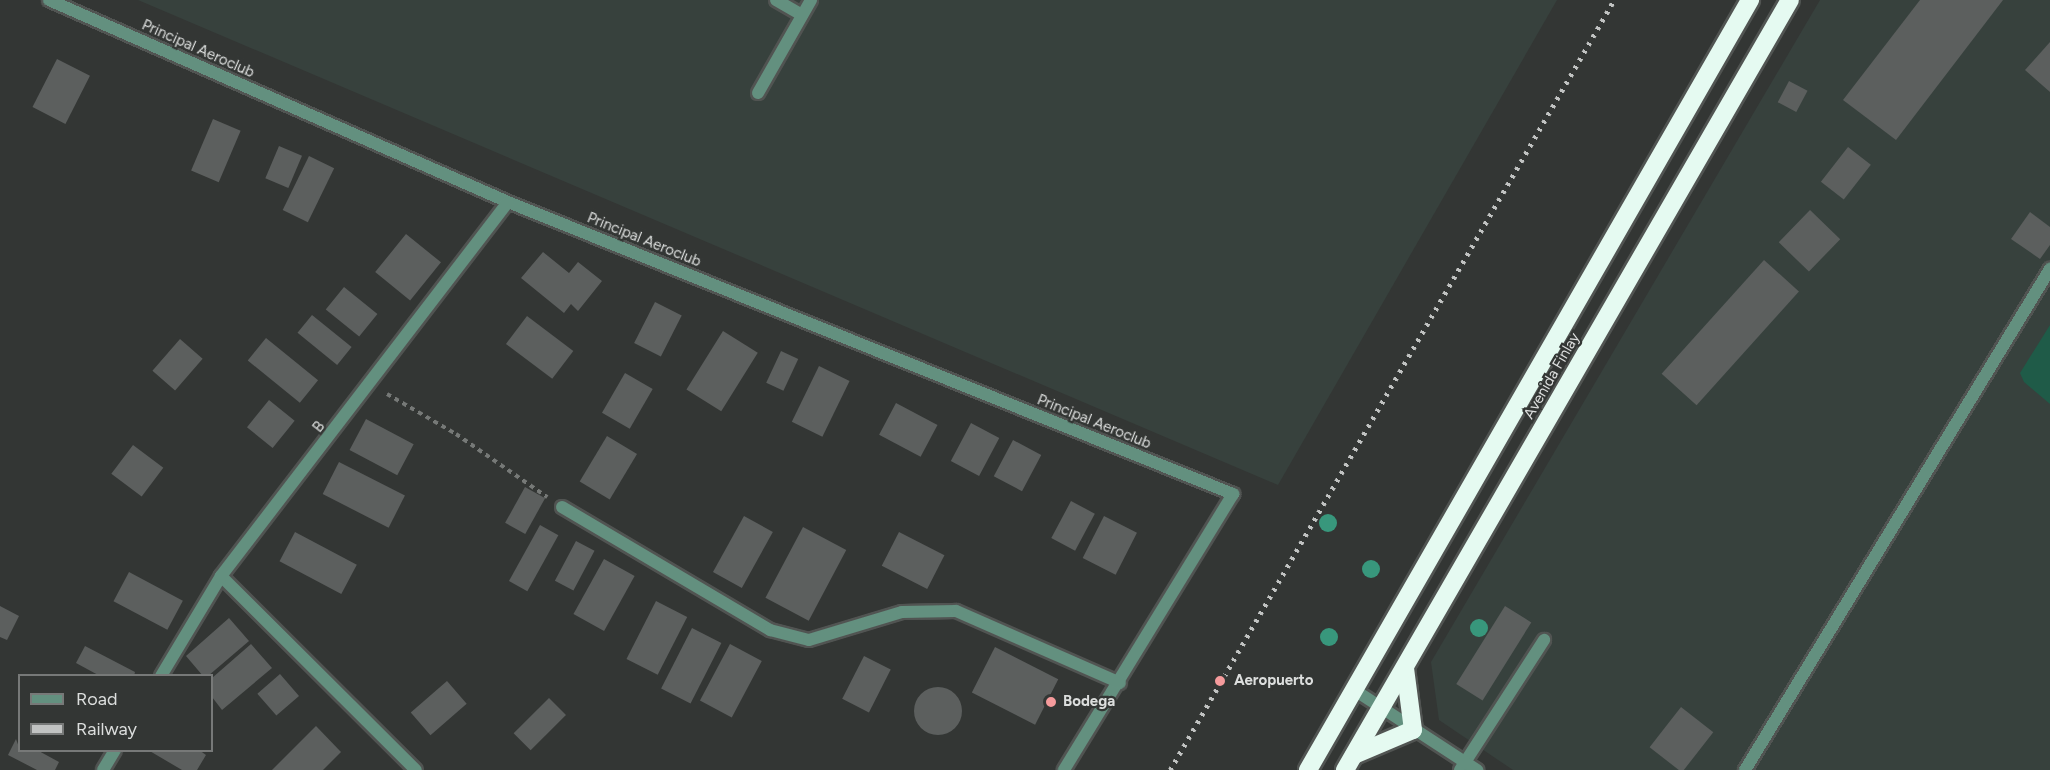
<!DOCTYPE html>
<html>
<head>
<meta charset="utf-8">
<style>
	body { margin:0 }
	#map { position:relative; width:2050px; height:770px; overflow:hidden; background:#333634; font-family:Figtree,sans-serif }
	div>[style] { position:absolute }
	.built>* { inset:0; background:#37413d }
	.green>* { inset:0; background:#1f5b48 }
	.building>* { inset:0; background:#5c5f5e; transform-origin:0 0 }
	.round { border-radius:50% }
	.path>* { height:4px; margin-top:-2px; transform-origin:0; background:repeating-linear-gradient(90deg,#767977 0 4.5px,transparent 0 9px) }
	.roads { filter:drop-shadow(2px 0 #515452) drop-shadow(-2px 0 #515452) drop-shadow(0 2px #515452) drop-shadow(0 -2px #515452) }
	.lane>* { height:12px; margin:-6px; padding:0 6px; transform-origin:6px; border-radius:6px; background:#63907f }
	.street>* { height:12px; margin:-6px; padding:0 6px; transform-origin:6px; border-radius:6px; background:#63907f }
	.highway>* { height:18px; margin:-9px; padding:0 9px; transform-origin:9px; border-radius:9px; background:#e5faf1 }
	.rail>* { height:4.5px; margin-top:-2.25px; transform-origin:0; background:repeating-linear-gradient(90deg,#c1c3c2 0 3px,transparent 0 9px) }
	.trees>* { width:18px; height:18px; margin:-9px; border-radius:50%; background:#38977c }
	.dots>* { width:16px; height:16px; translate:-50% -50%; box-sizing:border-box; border:3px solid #333634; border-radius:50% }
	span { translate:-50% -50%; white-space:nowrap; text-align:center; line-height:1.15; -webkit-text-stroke:4.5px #333634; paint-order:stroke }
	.street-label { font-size:15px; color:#dcdedd }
	.poi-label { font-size:15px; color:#dcdedd; font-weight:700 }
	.left { translate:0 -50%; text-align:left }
	.legend { position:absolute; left:18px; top:674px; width:195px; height:78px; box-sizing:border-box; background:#333634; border:2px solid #777978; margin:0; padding:8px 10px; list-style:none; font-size:18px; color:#dcdedd }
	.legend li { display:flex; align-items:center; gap:12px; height:30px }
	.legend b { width:30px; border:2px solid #777978 }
</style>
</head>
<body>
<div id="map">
	<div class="built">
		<i style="clip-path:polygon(138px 0,1557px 0,1278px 485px)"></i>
		<i style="clip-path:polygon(1820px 0,2050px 0,2050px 770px,1513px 770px,1439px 720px,1431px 662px)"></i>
	</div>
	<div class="green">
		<i style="clip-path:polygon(2050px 325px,2050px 404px,2024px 382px,2020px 373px)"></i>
	</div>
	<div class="building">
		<i style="clip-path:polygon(1920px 0,2003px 0,1896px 140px,1843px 100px)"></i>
		<i style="clip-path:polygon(2050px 42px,2050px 92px,2025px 70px)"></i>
		<i style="left:57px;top:59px;width:37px;height:54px;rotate:27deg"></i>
		<i style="left:1789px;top:81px;width:21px;height:24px;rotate:28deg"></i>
		<i style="left:213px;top:119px;width:30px;height:56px;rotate:23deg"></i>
		<i style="left:279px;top:146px;width:25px;height:35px;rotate:23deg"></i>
		<i style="left:1848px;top:147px;width:29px;height:44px;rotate:38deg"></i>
		<i style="left:309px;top:156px;width:28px;height:60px;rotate:26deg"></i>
		<i style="left:1810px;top:210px;width:42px;height:45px;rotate:44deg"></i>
		<i style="clip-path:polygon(2030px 212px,2050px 227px,2050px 245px,2040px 259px,2011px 239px)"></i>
		<i style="left:406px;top:234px;width:45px;height:49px;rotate:39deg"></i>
		<i style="clip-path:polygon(543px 252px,569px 273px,578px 262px,602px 281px,578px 311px,571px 304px,564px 313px,521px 278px)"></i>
		<i style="left:1764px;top:260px;width:47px;height:153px;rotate:42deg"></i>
		<i style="left:344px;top:287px;width:43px;height:29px;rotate:39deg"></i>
		<i style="left:655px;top:302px;width:30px;height:46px;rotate:27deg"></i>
		<i style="left:312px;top:315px;width:51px;height:23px;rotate:39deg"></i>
		<i style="left:527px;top:316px;width:58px;height:35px;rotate:37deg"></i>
		<i style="left:723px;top:331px;width:41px;height:69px;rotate:32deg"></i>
		<i style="left:266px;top:338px;width:67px;height:29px;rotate:39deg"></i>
		<i style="left:180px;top:339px;width:30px;height:42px;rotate:41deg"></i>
		<i style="left:781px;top:351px;width:19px;height:35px;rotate:25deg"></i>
		<i style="left:819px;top:366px;width:34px;height:62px;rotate:26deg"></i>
		<i style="left:625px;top:373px;width:32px;height:46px;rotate:30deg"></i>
		<i style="left:269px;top:400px;width:33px;height:35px;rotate:39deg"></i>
		<i style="left:896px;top:403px;width:47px;height:36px;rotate:28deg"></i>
		<i style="left:366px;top:419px;width:54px;height:35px;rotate:28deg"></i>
		<i style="left:971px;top:423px;width:32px;height:43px;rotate:28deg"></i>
		<i style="left:607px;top:436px;width:35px;height:53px;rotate:31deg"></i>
		<i style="left:1013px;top:440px;width:32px;height:41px;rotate:28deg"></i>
		<i style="left:133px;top:445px;width:38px;height:36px;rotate:37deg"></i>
		<i style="left:339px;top:462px;width:74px;height:36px;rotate:27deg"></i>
		<i style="left:525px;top:487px;width:23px;height:41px;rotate:29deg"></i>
		<i style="left:1071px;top:501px;width:27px;height:42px;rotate:28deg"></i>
		<i style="left:744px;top:516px;width:33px;height:64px;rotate:29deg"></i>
		<i style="left:1104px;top:516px;width:37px;height:47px;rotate:27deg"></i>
		<i style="left:540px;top:525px;width:21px;height:64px;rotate:29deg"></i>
		<i style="left:803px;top:527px;width:49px;height:80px;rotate:28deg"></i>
		<i style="left:295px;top:532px;width:70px;height:33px;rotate:28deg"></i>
		<i style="left:899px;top:532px;width:51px;height:38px;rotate:27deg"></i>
		<i style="left:576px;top:541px;width:21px;height:45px;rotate:28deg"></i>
		<i style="left:604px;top:559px;width:35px;height:63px;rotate:29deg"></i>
		<i style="left:129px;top:572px;width:61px;height:33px;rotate:28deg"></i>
		<i style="left:656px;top:601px;width:35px;height:65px;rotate:27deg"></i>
		<i style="clip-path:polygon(0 606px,19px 616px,7px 640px,0 637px)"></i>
		<i style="left:1505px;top:606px;width:31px;height:92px;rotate:32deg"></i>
		<i style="clip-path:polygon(229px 618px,249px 641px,208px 676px,203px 676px,186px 656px)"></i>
		<i style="left:692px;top:628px;width:33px;height:68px;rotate:27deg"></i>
		<i style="clip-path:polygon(251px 644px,272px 668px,222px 710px,212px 697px,212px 678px)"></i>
		<i style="left:730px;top:644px;width:36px;height:64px;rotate:28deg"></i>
		<i style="clip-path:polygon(85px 646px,135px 672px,134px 676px,100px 676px,76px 663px)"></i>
		<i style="left:995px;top:647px;width:71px;height:51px;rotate:27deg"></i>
		<i style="left:864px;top:656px;width:30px;height:48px;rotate:27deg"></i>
		<i style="left:280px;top:674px;width:29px;height:30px;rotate:49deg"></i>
		<i style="left:447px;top:681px;width:30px;height:48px;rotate:49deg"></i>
		<i class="round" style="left:914px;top:687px;width:48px;height:48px"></i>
		<i style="left:549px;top:698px;width:24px;height:50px;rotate:45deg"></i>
		<i style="left:1681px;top:707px;width:41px;height:51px;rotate:38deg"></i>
		<i style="clip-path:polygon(316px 726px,341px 752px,323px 770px,272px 770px)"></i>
		<i style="clip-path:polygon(16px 739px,20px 750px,37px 750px,59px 762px,55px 770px,37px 770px,8px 755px)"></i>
		<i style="clip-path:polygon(148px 750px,199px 750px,206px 755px,197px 770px,182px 770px)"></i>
	</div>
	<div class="path">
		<i style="left:387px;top:394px;width:80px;rotate:30.1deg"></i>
		<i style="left:456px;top:434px;width:111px;rotate:34.7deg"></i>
	</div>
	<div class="roads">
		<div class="lane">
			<i style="left:776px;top:0;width:30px;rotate:30deg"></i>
			<i style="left:758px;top:93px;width:107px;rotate:-60.3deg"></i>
			<i style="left:1460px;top:770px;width:155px;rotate:-57.1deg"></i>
			<i style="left:1745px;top:770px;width:587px;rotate:-58.67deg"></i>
		</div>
		<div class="street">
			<i style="left:49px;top:0;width:501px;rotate:23.75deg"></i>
			<i style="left:508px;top:202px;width:782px;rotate:21.94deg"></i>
			<i style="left:1233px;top:494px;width:324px;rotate:121.5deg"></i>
			<i style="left:562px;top:507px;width:242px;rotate:30.6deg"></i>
			<i style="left:770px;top:630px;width:40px;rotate:14.4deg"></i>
			<i style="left:809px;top:640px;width:97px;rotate:-16.8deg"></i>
			<i style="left:902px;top:612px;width:54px;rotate:-1.1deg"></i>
			<i style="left:956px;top:611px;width:179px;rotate:23.7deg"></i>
			<i style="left:221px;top:576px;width:275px;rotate:44.9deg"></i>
			<i style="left:161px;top:676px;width:117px;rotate:-59deg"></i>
			<i style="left:221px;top:576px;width:471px;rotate:-52.5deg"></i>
			<i style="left:1356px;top:691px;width:145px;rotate:33.1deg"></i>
			<i style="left:103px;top:770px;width:23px;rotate:-59deg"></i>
		</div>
		<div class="highway">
			<i style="left:1354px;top:755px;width:64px;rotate:-23deg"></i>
			<i style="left:1413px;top:730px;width:63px;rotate:-97.4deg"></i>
			<i style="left:1308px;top:770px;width:888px;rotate:-60.14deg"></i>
			<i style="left:1345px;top:770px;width:889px;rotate:-59.98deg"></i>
		</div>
	</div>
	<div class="rail">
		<i style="left:1170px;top:770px;width:889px;rotate:-60.03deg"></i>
	</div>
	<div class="trees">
		<i style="left:1328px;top:523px"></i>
		<i style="left:1371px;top:569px"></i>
		<i style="left:1479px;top:628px"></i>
		<i style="left:1329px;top:637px"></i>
	</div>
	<div class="dots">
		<i style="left:1220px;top:681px;background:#f59b9c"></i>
		<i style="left:1051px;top:702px;background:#f59b9c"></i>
	</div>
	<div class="street-label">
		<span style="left:198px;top:49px;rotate:24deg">Principal Aeroclub</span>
		<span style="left:644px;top:240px;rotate:22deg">Principal Aeroclub</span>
		<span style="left:1552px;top:376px;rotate:-60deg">Avenida Finlay</span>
		<span style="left:1094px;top:422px;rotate:22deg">Principal Aeroclub</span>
		<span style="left:319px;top:427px;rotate:-52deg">B</span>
	</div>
	<div class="poi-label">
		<span class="left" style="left:1234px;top:681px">Aeropuerto</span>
		<span class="left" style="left:1063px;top:702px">Bodega</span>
	</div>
	<ul class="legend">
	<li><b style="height:8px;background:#63907f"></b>Road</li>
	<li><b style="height:8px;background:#c1c3c2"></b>Railway</li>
	</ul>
</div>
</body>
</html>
